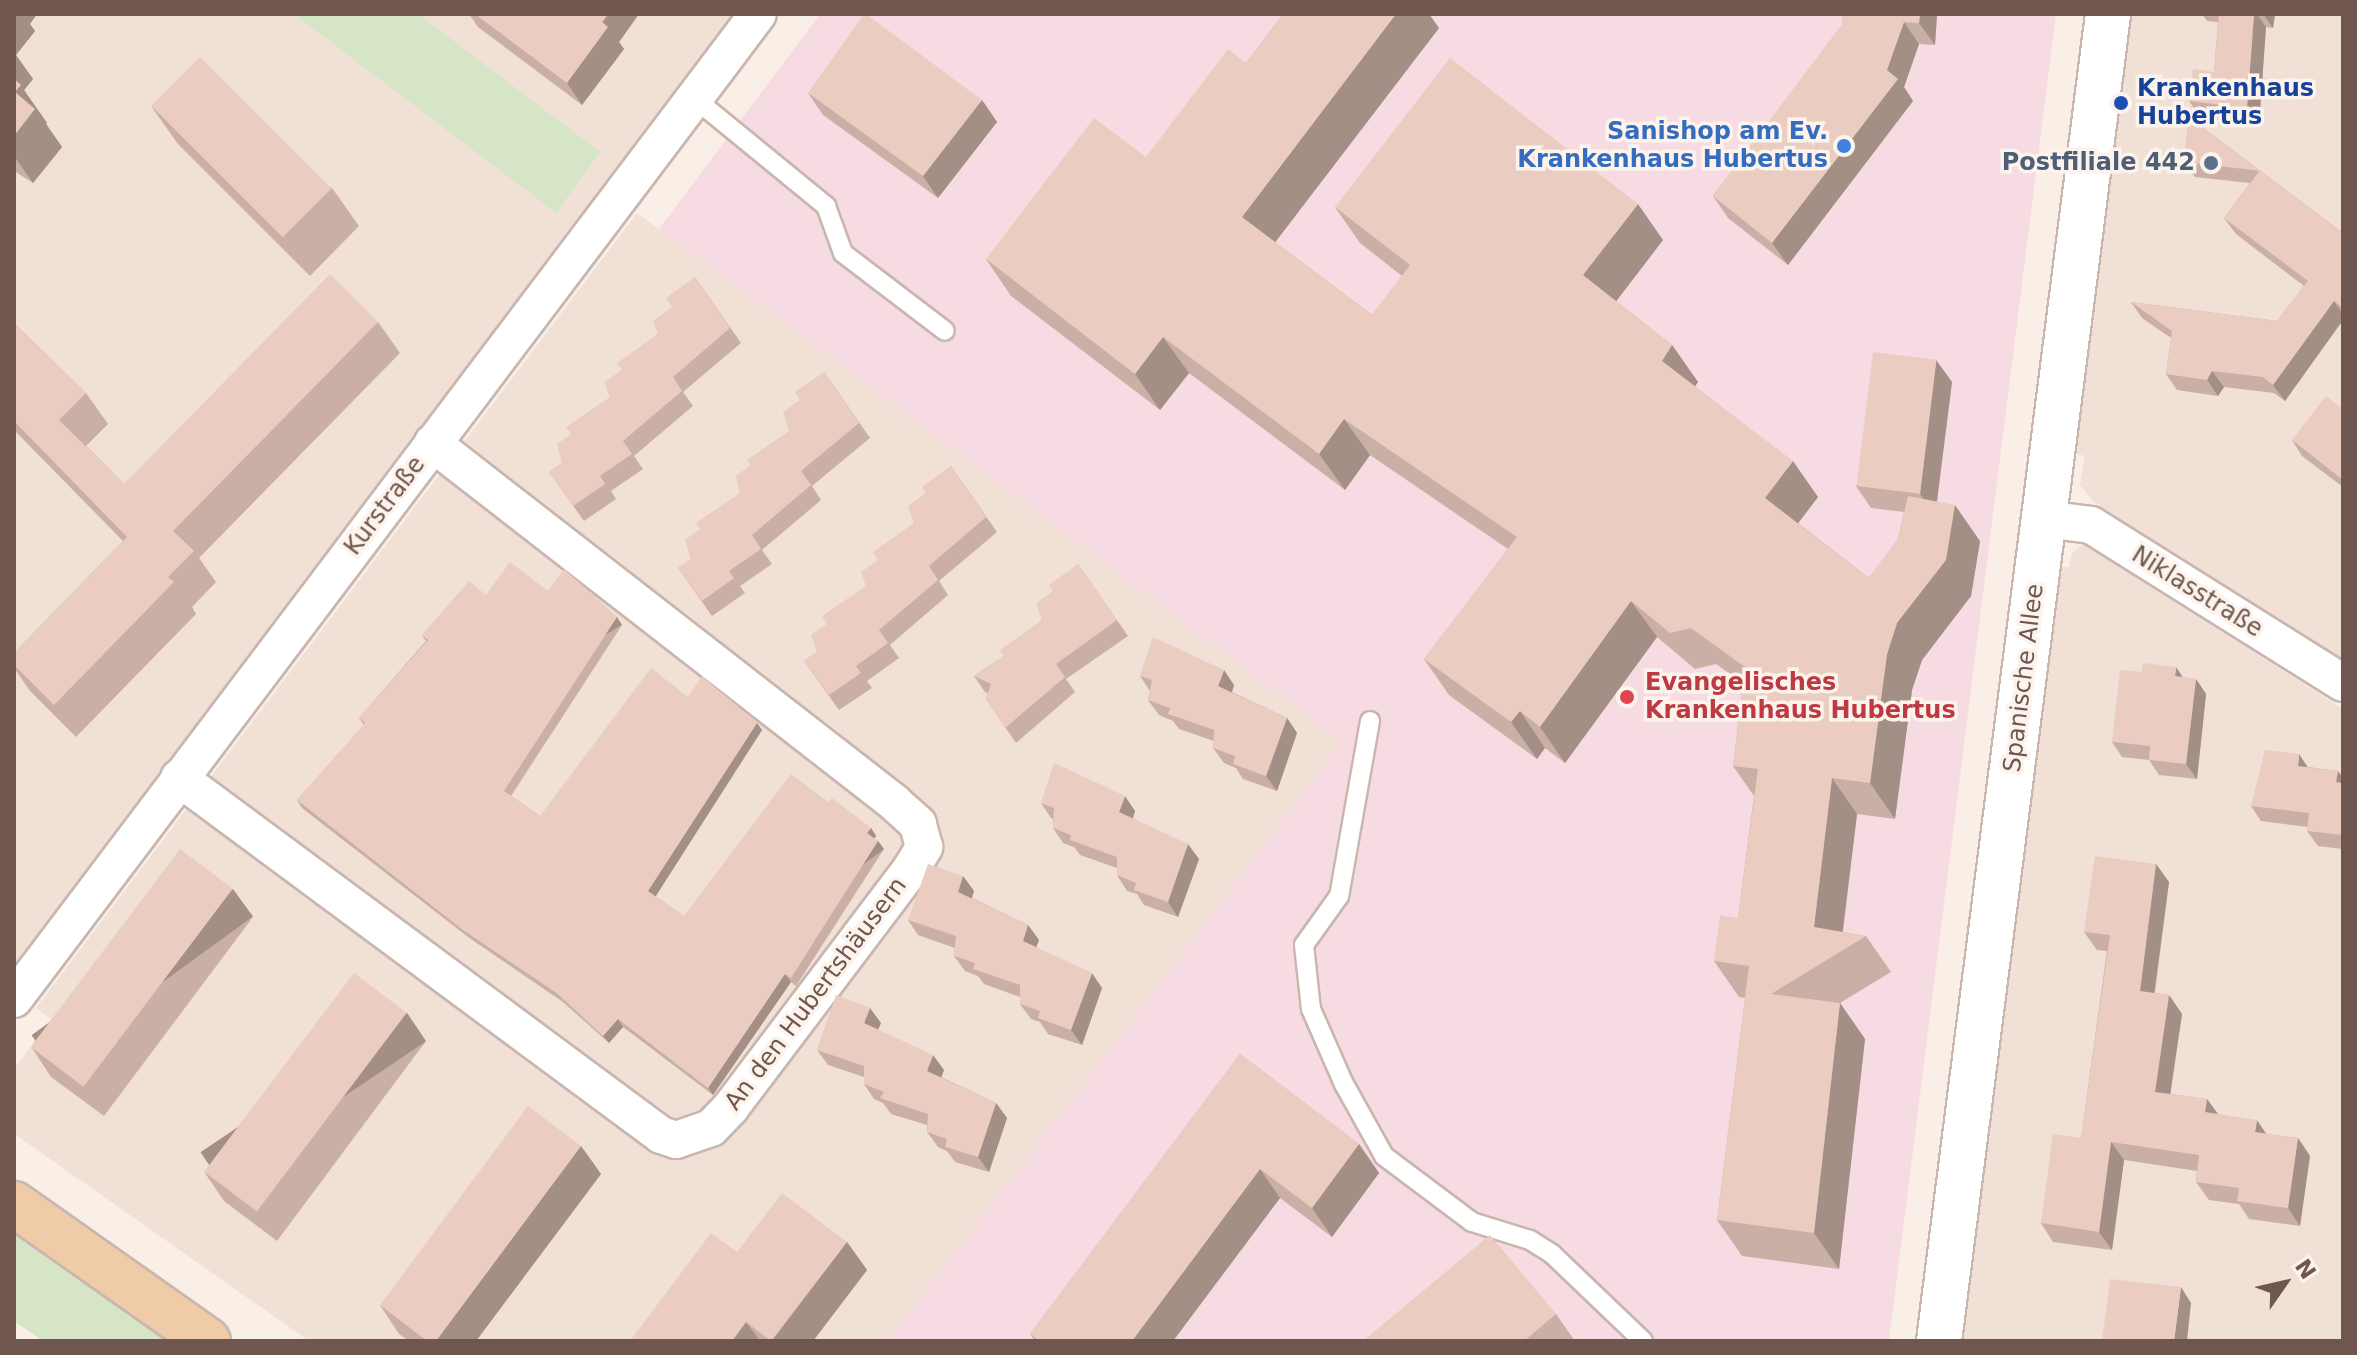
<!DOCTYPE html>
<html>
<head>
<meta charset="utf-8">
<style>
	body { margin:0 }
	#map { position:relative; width:2357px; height:1355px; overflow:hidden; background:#f9efe6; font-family:"DejaVu Sans",sans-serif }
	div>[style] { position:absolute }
	.residential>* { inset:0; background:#f0e0d6 }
	.medical>* { inset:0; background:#f6dbe2 }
	.green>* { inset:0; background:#d7e5c7 }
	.roads { filter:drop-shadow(2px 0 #c9b6ae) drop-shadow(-2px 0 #c9b6ae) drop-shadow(0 2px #c9b6ae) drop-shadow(0 -2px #c9b6ae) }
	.service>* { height:18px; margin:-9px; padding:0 9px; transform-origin:9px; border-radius:9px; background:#fff }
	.minor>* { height:36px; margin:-18px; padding:0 18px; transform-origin:18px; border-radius:18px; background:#fff }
	.secondary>* { height:44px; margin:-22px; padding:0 22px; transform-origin:22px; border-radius:22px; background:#fff }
	.primary>* { height:44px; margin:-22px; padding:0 22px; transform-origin:22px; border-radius:22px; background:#efcba7 }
	.wall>* { inset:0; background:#caafa6 }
	.shaded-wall>* { inset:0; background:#a48f87; transform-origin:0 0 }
	.building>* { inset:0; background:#ebccc1; transform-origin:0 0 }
	.dots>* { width:22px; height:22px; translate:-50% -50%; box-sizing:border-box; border:4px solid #fcf4ec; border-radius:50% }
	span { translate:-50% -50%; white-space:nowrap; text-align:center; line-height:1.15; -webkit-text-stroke:7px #fcf4ec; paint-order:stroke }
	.transit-label { font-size:24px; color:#164399; font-weight:700 }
	.left { translate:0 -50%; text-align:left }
	.shop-label { font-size:24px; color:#366cbe; font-weight:700 }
	.right { translate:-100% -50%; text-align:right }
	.service-label { font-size:24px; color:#4e5e75; font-weight:700 }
	.street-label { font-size:24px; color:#6f564e }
	.health-label { font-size:24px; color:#be3a42; font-weight:700 }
	.frame { position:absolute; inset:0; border:16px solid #6f564e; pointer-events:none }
	.north { position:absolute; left:2245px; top:1243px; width:80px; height:80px; -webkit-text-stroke:6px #fcf4ec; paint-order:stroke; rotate:56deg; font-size:22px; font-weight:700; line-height:32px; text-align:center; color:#6f564e }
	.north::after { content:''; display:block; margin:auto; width:28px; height:36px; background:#6f564e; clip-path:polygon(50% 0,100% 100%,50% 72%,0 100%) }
</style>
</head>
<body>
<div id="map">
	<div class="residential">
		<i style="clip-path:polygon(14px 14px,734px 14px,14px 966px)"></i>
		<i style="clip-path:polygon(2127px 14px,2343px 14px,2343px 662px,2094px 502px,2080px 485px,2085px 456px,2073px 453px)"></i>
		<i style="clip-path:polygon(637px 213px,1343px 742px,888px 1341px,309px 1341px,16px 1135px,14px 1069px,51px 1019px,36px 1008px)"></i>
		<i style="clip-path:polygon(2083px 544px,2343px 709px,2343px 1341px,1962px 1341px,2058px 567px,2069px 567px,2072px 553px)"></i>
	</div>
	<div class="medical">
		<i style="clip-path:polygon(820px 14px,2056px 14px,1889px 1341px,888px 1341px,1342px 742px,659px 229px)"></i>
	</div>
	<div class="green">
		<i style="clip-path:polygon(294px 14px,418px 14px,600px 152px,556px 213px)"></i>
		<i style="clip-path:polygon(14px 1225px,179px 1341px,43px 1341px,14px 1321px)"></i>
	</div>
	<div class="roads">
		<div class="service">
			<i style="left:694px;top:98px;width:171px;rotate:39.3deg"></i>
			<i style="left:826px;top:206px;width:50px;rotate:70.1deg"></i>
			<i style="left:843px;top:253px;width:128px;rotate:37.4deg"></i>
			<i style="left:1370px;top:721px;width:178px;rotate:100deg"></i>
			<i style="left:1339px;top:896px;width:60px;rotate:125.5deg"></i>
			<i style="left:1304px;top:945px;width:64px;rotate:83.8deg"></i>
			<i style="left:1311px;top:1009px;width:82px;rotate:66.3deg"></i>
			<i style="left:1344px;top:1084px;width:82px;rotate:60.9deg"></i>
			<i style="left:1384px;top:1156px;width:110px;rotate:36.9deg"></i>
			<i style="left:1472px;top:1222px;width:61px;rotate:17.2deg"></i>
			<i style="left:1530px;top:1240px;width:26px;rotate:32deg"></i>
			<i style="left:1552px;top:1254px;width:126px;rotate:43.7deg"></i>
		</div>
		<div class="minor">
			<i style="left:2044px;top:519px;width:47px;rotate:7.3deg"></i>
			<i style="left:2091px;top:525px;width:297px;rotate:32.1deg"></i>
			<i style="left:179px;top:778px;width:600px;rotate:36.53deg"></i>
			<i style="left:661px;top:1135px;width:16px;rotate:18deg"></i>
			<i style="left:676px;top:1140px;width:37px;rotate:-19deg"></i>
			<i style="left:711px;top:1128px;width:29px;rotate:-46deg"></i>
			<i style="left:731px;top:1107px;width:298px;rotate:-52.9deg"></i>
			<i style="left:911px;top:869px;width:26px;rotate:-59deg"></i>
			<i style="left:924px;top:847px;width:24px;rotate:-105deg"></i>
			<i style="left:918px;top:824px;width:31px;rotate:-138deg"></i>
			<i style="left:895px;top:803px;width:586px;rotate:-142.13deg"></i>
			<i style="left:14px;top:999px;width:1234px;rotate:-52.94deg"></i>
		</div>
		<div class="secondary">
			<i style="left:1939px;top:1341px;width:1338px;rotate:-82.74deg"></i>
		</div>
		<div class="primary">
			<i style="left:14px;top:1204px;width:237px;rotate:35.2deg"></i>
		</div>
	</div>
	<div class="wall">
		<i style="clip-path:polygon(14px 14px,37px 14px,30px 24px,35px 31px,16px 55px,33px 79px,24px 90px,47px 123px,46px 124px,62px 147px,33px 183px,14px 171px)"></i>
		<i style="clip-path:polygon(469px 14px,639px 14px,619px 42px,624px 49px,582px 105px,478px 27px)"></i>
		<i style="clip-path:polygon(1283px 14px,1429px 14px,1439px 28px,1275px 242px,1372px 315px,1402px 276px,1360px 243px,1335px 207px,1663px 240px,1616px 301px,1672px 345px,1698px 382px,1695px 386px,1818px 497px,1798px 523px,1869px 578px,1898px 539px,1904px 512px,1871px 508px,1856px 486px,1936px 360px,1952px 382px,1937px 501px,1980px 541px,1971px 596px,1922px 660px,1912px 690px,1895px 819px,1857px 814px,1843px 932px,1866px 936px,1891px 972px,1840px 1003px,1865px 1039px,1839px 1269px,1742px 1256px,1717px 1220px,1745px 998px,1739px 997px,1714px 961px,1738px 918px,1754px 796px,1733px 766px,1743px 683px,1716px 664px,1695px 669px,1657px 637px,1565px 763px,1545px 748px,1537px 759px,1449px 695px,1424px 659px,1508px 549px,1370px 455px,1345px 490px,1189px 373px,1160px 410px,1011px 296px,986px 259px,1146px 157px,1246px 63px)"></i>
		<i style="clip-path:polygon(1843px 14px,1937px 14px,1935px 45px,1919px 44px,1904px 87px,1913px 101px,1788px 265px,1728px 218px,1713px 196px,1842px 25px)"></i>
		<i style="clip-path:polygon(2202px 14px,2275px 14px,2273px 28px,2266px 27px,2259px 125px,2201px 118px,2189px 101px,2214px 72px,2218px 22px,2207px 21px)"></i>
		<i style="clip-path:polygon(808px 93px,982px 100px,997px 122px,938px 198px,823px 115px)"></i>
		<i style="clip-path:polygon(151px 106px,332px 188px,359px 226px,310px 276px,178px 144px)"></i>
		<i style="clip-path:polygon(2189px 117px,2343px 233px,2343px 320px,2285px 401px,2274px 393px,2224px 387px,2218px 396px,2177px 390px,2166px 374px,2171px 338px,2142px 318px,2131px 302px,2277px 321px,2304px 286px,2236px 234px,2224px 218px,2250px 183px,2195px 177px,2184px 162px)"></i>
		<i style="clip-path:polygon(695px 277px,741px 343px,683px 392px,693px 406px,634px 456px,643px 469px,611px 491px,616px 499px,584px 521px,549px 472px,562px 463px,571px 434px,610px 397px,622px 370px,658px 334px,672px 307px)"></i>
		<i style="clip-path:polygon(378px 322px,400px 353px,199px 558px,216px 582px,192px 607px,196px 614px,76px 737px,30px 691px,14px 668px,14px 653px,123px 541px,14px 430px,14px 323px,86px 393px,108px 424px,86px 446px,124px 484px)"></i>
		<i style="clip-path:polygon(824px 372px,870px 438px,812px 486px,821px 500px,762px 550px,772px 564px,740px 586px,745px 593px,712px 616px,678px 568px,691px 559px,700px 529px,740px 493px,751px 466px,789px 431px,800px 400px)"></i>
		<i style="clip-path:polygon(2343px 409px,2343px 487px,2302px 456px,2292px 440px)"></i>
		<i style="clip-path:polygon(951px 466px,997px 532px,939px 581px,948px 595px,890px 645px,899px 658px,867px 681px,872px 688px,839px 710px,804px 661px,817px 652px,827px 624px,866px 586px,878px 560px,914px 523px,926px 493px)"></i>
		<i style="clip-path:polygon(1078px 564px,1128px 636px,1066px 679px,1075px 692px,1016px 743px,986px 699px,988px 693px,985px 692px,974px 676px,1004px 656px,1042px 620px,1053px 591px)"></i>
		<i style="clip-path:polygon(548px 591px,617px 617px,622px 625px,511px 796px,540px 816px,688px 697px,757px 723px,762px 730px,655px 896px,684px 916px,828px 802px,871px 828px,876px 836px,874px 838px,878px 841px,884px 849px,796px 986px,791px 982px,713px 1095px,623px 1027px,609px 1043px,563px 1002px,468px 937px,302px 808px,297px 800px,364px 725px,359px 718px,426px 641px,422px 635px,486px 595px)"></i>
		<i style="clip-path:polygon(2142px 672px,2196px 679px,2206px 694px,2197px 779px,2159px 775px,2149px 760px,2122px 757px,2112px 742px)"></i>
		<i style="clip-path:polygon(1140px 676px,1234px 685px,1232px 692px,1287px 718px,1297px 733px,1277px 791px,1243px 779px,1236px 768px,1224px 763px,1213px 748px,1214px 741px,1179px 729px,1173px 721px,1159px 715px,1148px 700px,1150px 691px)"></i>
		<i style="clip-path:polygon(2308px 767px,2338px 771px,2343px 778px,2343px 849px,2318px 846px,2307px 831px,2308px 827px,2261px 821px,2251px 806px)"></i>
		<i style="clip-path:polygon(1041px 803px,1135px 811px,1133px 818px,1199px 859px,1178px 917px,1144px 905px,1137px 894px,1127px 891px,1117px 875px,1117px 868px,1080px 855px,1074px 847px,1063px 843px,1053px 828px,1053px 819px,1051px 818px)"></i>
		<i style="clip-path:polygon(2156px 864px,2169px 882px,2155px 993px,2169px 995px,2182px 1014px,2170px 1094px,2207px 1099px,2218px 1114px,2267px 1134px,2298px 1138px,2310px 1156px,2300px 1226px,2249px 1219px,2239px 1204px,2209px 1200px,2196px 1182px,2197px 1171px,2124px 1160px,2112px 1250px,2053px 1242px,2041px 1223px,2081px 1138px,2107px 951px,2097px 950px,2084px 932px)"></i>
		<i style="clip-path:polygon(963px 876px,974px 891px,972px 898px,1028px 925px,1039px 940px,1036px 947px,1102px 988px,1082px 1045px,1048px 1034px,1040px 1022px,1031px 1019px,1020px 1004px,1020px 997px,984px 984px,978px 976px,965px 971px,954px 956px,955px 948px,918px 935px,908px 920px)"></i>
		<i style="clip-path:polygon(253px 917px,104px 1116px,51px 1077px,32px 1048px)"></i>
		<i style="clip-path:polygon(407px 1013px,426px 1041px,277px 1241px,224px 1201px,205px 1173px)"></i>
		<i style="clip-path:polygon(881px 1023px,878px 1030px,944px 1070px,941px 1077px,996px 1103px,1007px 1118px,989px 1172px,955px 1162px,947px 1151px,938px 1147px,927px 1132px,927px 1125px,891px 1114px,883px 1103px,874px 1099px,864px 1084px,864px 1077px,828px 1065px,817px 1050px)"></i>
		<i style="clip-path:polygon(1240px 1054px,1359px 1144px,1379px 1173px,1332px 1237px,1280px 1198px,1173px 1341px,1035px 1341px,1030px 1334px)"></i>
		<i style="clip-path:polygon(581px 1146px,601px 1174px,476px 1341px,409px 1341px,399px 1334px,380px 1305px)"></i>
		<i style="clip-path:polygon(847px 1242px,867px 1270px,813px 1341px,630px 1341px,737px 1252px)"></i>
		<i style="clip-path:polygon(1556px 1314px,1575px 1341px,1363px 1341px)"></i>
	</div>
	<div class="shaded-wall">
		<i style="clip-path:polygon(14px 14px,37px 14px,30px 24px,35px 31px,16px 55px,33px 79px,24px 90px,47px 123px,46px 124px,62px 147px,33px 183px,14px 156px)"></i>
		<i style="clip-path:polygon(608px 14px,639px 14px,619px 42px,624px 49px,582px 105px,567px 83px)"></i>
		<i style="clip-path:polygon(1396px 14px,1429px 14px,1439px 28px,1267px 253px,1242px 217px)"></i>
		<i style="clip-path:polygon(1920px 14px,1937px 14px,1935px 45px,1919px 23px)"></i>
		<i style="clip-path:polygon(2254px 14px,2257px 14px,2266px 27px,2259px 125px,2247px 108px)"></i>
		<i style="clip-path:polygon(2263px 14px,2275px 14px,2273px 28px)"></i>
		<i style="clip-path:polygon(1904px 22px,1919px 44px,1904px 87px,1913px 101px,1788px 265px,1772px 243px,1887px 70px)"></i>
		<i style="clip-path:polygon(982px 100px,997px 122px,938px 198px,923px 176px)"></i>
		<i style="clip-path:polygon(1638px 204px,1663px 240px,1608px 312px,1583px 275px)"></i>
		<i style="clip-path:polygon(2334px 301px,2343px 314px,2343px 320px,2285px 401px,2273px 385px)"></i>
		<i style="clip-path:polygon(1163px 337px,1189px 373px,1160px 410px,1135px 374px)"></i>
		<i style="clip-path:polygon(1672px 345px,1698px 382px,1687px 397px,1662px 361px)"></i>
		<i style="clip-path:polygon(1936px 360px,1952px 382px,1935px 516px,1920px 494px)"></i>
		<i style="clip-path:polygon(2212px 371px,2224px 387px,2218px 396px,2207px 380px)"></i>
		<i style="clip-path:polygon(1344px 419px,1370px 455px,1345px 490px,1319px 454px)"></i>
		<i style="clip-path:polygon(1793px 461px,1818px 497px,1790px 534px,1765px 498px)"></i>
		<i style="clip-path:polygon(1955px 505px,1980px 541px,1971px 596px,1922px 660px,1912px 690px,1895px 819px,1870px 783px,1887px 654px,1897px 623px)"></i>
		<i style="clip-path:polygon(1631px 601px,1657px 637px,1565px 763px,1540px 727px)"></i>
		<i style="left:617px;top:617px;width:9px;height:207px;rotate:58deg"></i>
		<i style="clip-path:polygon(2176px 667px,2186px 682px,2175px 676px)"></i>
		<i style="clip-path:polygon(1224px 670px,1234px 685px,1229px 701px,1218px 686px)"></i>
		<i style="clip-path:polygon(2196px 679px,2206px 694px,2197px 779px,2186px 764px)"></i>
		<i style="clip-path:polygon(1520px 711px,1545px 748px,1537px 759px,1511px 722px)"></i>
		<i style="clip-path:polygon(1287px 718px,1297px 733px,1277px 791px,1266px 776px)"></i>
		<i style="clip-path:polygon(757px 723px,762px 730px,654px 899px,648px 891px)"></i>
		<i style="clip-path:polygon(2299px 754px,2309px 769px,2298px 766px)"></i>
		<i style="clip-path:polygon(2338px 771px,2343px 778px,2343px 792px,2336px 782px)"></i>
		<i style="clip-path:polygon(1832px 778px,1857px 814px,1840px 952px,1814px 927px)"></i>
		<i style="clip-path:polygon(1125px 796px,1135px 811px,1130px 827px,1119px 812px)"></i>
		<i style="clip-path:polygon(871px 828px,876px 836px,872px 841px,867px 833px)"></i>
		<i style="left:878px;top:841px;width:10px;height:162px;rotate:53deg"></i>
		<i style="clip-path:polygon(1188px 844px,1199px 859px,1178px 917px,1168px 902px)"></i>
		<i style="clip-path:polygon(2156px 864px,2169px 882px,2152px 1009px,2140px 991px)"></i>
		<i style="clip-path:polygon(963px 876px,974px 891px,969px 907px,958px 892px)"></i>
		<i style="left:233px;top:889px;width:34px;height:249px;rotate:54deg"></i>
		<i style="clip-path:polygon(1028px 925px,1039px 940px,1033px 956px,1023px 941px)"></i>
		<i style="clip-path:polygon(1092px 973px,1102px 988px,1082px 1045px,1071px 1030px)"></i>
		<i style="clip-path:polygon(785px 974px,791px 982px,713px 1095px,708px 1088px)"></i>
		<i style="clip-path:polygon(2169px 995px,2182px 1014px,2168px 1110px,2155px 1092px)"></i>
		<i style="clip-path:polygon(1840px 1003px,1865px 1039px,1839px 1269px,1814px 1233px)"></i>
		<i style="clip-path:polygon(870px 1008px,881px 1023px,874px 1038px,864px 1023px)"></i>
		<i style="left:407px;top:1013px;width:34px;height:249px;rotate:56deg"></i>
		<i style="clip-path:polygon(618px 1019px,623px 1027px,609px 1043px,603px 1036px)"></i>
		<i style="clip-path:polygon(933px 1055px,944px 1070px,938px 1086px,927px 1071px)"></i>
		<i style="clip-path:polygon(2207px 1099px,2220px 1117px,2205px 1112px)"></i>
		<i style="clip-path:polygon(996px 1103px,1007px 1118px,989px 1172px,978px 1157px)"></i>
		<i style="clip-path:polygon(2257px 1120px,2269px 1138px,2255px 1132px)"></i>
		<i style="clip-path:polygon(2298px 1138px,2310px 1156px,2300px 1226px,2288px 1208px)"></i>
		<i style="clip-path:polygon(2111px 1142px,2124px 1160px,2112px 1250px,2099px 1232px)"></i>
		<i style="clip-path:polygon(1359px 1144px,1379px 1173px,1332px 1237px,1312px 1208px)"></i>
		<i style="clip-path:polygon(581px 1146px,601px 1174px,476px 1341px,436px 1341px)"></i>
		<i style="clip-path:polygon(1260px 1169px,1280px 1198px,1173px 1341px,1132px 1341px)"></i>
		<i style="clip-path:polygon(847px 1242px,867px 1270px,813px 1341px,772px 1341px)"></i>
		<i style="clip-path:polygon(2181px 1287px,2191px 1303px,2187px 1341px,2174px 1341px)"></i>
		<i style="clip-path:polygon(746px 1322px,760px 1341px,732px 1341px)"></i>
	</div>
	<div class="building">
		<i style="clip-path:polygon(475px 14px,608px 14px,602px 22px,608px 27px,567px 83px)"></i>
		<i style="clip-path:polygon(864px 14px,866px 14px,982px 100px,923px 176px,808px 93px)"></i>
		<i style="clip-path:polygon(1283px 14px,1396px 14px,1242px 217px,1372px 315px,1410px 265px,1335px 207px,1450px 58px,1638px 204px,1583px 275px,1672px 345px,1662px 361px,1793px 461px,1765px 498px,1869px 578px,1898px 539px,1908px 496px,1955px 505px,1946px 560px,1897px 623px,1887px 654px,1870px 783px,1832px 778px,1814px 927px,1866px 936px,1771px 994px,1840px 1003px,1814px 1233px,1717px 1220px,1749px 966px,1714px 961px,1720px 915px,1738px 918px,1758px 769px,1733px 766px,1745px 667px,1691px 628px,1670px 633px,1631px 601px,1540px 727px,1520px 711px,1511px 722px,1424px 659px,1517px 537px,1344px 419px,1319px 454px,1163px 337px,1135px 374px,986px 259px,1094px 118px,1146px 157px,1228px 49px,1246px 63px)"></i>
		<i style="clip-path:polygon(1843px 14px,1920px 14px,1919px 23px,1904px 22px,1887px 70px,1898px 79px,1772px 243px,1713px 196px,1842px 25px)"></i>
		<i style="clip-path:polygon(2219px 14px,2254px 14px,2247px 108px,2189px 101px,2193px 69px,2214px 72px)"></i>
		<i style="left:200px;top:57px;width:186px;height:69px;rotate:45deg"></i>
		<i style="clip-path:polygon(14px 79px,21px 85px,15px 92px,35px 109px,14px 136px)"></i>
		<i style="clip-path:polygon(2189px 117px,2261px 171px,2184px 162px)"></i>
		<i style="clip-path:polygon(2260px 170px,2343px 233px,2343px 308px,2334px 301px,2273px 385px,2263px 377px,2212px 371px,2207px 380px,2166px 374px,2172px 331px,2131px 302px,2277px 321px,2308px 281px,2224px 218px)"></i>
		<i style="clip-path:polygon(330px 274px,378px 322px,173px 531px,194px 551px,168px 577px,174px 582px,54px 705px,14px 665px,14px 653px,127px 537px,14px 421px,14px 323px,86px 393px,59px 420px,124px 484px)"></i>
		<i style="clip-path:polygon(695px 277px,730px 328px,673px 377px,682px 391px,623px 441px,632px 454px,600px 476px,605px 484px,573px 506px,549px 472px,562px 463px,557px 444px,571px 434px,566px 427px,610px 397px,604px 382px,622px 370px,617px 363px,658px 334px,653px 321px,672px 307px,666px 298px)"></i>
		<i style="left:1873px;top:352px;width:64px;height:135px;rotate:7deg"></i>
		<i style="clip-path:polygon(824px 372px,859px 423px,801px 471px,811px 485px,752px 535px,761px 549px,729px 571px,734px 578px,702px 601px,678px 568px,691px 559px,685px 540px,700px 529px,696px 523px,740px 493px,736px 476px,751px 465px,747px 460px,789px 431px,783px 412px,800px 400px,795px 392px)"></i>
		<i style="clip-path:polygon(2326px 396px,2343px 409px,2343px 480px,2292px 440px)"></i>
		<i style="clip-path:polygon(951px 466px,986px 517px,929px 566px,938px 580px,879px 630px,888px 643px,856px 666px,861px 673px,829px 695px,804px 661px,817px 652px,811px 635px,827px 624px,822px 616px,866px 586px,861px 572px,878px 560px,873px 552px,914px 523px,908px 506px,926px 493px,922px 487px)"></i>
		<i style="clip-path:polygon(510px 562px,548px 591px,564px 569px,617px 617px,504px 791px,540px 816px,651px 668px,688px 697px,702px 676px,757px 723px,648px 891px,684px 916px,791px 774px,828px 802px,832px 798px,871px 828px,867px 833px,878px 841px,791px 978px,785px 974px,708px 1088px,618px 1019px,603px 1036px,558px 994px,463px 930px,297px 800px,365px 723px,359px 718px,428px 640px,422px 635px,469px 581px,486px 595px)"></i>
		<i style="clip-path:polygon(1078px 564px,1117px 620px,1056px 664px,1065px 677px,1005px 728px,986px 699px,991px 684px,974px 676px,1004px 656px,1000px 650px,1042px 620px,1036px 603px,1053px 591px,1049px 585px)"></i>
		<i style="clip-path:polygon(1153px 637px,1224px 670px,1218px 686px,1287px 718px,1266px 776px,1233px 764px,1235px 756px,1213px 748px,1214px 730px,1168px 714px,1170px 708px,1148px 700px,1152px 680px,1140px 676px)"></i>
		<i style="clip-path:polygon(2143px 663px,2176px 667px,2175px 676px,2196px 679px,2186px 764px,2149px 760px,2150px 746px,2112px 742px,2120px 670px,2142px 672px)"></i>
		<i style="clip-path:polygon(2265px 750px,2299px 754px,2298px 766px,2338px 771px,2336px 782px,2343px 783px,2343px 835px,2307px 831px,2309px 813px,2251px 806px)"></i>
		<i style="clip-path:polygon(1054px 763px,1125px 796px,1119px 812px,1188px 844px,1168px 902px,1134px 890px,1136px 883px,1117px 875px,1117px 857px,1070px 840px,1071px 835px,1053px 828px,1054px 808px,1041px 803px)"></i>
		<i style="left:180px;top:849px;width:66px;height:248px;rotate:37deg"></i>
		<i style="clip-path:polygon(2095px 856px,2156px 864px,2140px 991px,2169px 995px,2155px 1092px,2207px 1099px,2205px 1112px,2257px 1120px,2255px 1132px,2298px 1138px,2288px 1208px,2237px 1201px,2239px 1188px,2196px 1182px,2199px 1155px,2111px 1142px,2099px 1232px,2041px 1223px,2053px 1134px,2081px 1138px,2110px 935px,2084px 932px)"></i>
		<i style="clip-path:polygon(928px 864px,963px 876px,958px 892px,1028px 925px,1023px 941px,1092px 973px,1071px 1030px,1038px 1018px,1040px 1011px,1020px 1004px,1020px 985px,973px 969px,975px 963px,954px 956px,956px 936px,908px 920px)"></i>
		<i style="left:354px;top:973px;width:66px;height:249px;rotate:37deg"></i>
		<i style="clip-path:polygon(836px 995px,870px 1008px,864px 1023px,933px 1055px,927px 1071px,996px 1103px,978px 1157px,945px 1147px,947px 1139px,927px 1132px,928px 1114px,880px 1098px,884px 1092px,864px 1084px,864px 1066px,817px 1050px)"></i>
		<i style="clip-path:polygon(1240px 1054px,1359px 1144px,1312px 1208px,1260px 1169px,1132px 1341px,1039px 1341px,1030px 1334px)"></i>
		<i style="clip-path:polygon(528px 1106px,581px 1146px,436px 1341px,427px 1341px,380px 1305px)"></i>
		<i style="clip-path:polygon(782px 1193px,847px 1242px,771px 1341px,746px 1322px,732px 1341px,630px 1341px,711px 1233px,737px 1252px)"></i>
		<i style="clip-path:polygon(1490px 1235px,1556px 1314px,1524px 1341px,1363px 1341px)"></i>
		<i style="clip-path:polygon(2110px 1279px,2181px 1287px,2174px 1341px,2102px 1341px)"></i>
	</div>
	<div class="dots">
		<i style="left:2121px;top:103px;background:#1a4fb4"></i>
		<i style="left:1844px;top:146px;background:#3f7fe0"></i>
		<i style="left:2211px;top:163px;background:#5c6f8a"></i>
		<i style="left:1627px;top:697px;background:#e0444e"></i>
	</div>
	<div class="transit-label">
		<span class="left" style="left:2137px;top:103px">Krankenhaus<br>Hubertus</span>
	</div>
	<div class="shop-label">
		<span class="right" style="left:1828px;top:146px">Sanishop am Ev.<br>Krankenhaus Hubertus</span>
	</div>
	<div class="service-label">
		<span class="right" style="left:2195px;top:163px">Postfiliale 442</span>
	</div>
	<div class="street-label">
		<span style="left:385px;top:506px;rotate:-53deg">Kurstraße</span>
		<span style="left:2197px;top:592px;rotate:32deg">Niklasstraße</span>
		<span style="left:2024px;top:678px;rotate:-83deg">Spanische Allee</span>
		<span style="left:816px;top:994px;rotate:-53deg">An den Hubertshäusern</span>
	</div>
	<div class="health-label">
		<span class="left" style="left:1645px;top:697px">Evangelisches<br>Krankenhaus Hubertus</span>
	</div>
	<div class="frame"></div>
	<div class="north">N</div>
</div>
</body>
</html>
